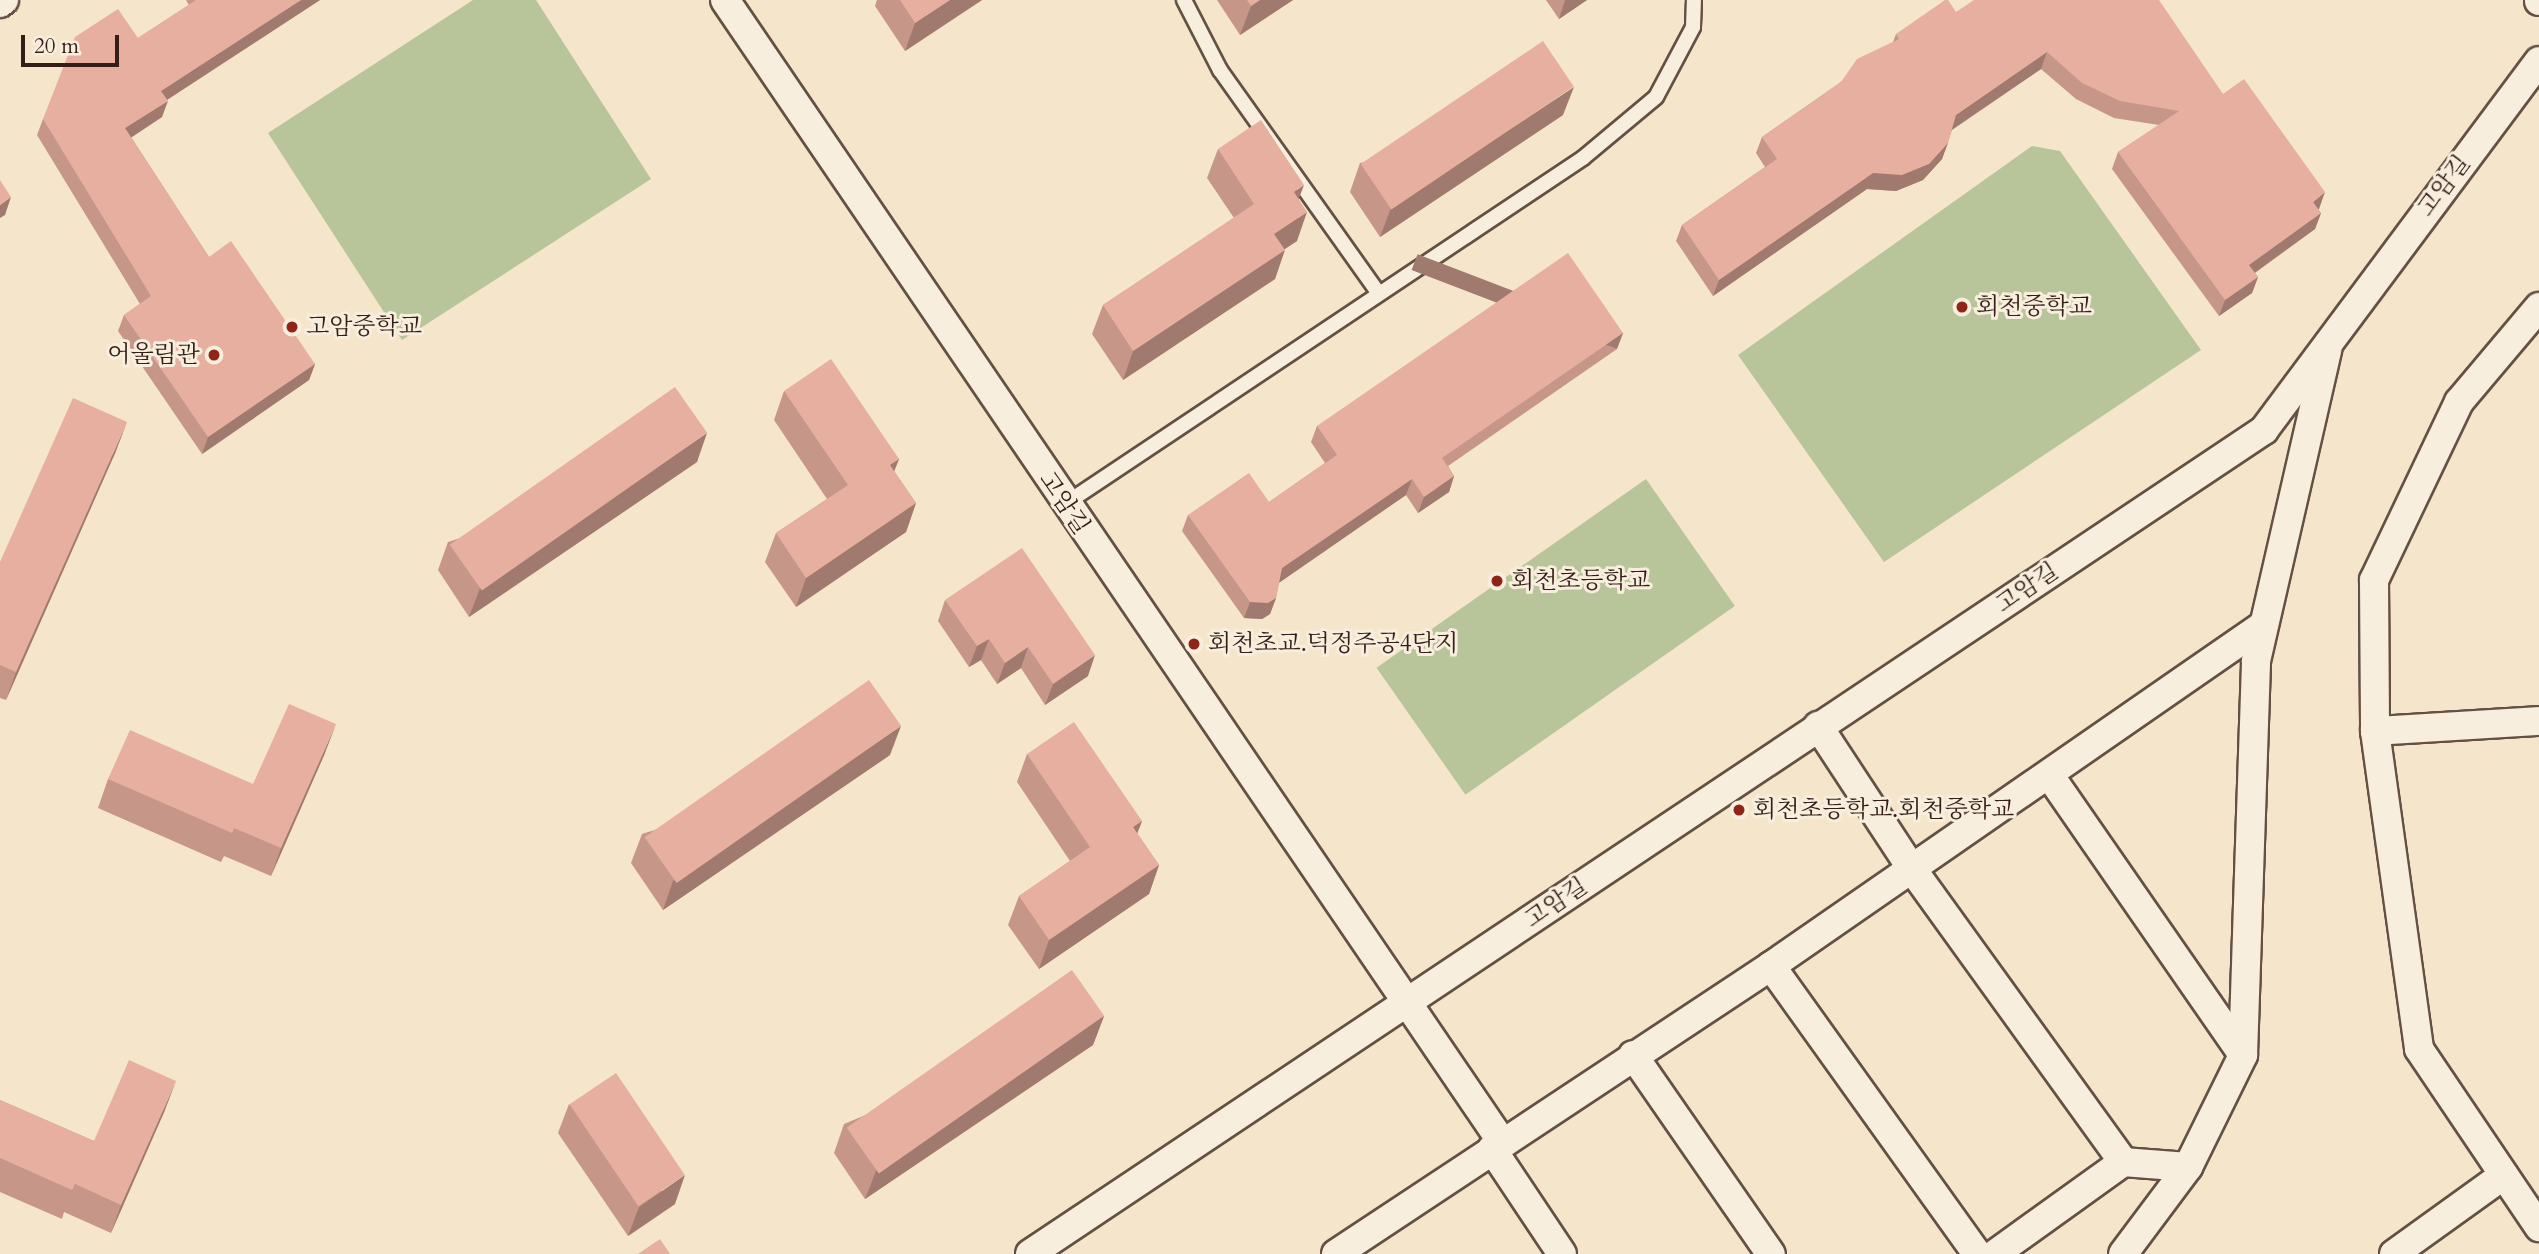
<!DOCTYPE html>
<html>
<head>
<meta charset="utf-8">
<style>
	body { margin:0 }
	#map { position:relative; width:2539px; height:1254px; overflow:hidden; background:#f5e5ca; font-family:Cardo,"Noto Serif KR",serif }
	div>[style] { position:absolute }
	.green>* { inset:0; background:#b8c59a; transform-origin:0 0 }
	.roads { filter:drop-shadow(2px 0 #645044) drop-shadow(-2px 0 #645044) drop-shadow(0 2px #645044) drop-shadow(0 -2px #645044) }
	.service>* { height:14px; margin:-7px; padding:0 7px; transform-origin:7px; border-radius:7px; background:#f8eedd }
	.minor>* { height:28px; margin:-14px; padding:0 14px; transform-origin:14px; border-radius:14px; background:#f8eedd }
	.wall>* { inset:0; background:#c69689 }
	.shaded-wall>* { inset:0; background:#a17a6f; transform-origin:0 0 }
	.building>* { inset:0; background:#e6af9f; transform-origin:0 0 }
	.dots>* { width:19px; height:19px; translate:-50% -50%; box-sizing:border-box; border:4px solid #f8eedd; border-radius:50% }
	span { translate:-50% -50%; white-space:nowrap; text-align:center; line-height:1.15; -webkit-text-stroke:6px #f8eedd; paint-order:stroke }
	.street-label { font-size:24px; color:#331f18 }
	.poi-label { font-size:24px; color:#331f18 }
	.left { translate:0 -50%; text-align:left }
	.right { translate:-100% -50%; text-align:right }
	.scale { position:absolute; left:21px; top:35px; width:98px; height:32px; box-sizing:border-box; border:4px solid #331f18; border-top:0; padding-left:9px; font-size:21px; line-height:24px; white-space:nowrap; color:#331f18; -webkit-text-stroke:5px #f8eedd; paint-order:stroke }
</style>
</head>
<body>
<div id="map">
	<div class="green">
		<i style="clip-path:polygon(473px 0,536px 0,651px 179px,402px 340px,268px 133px)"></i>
		<i style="clip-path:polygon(2032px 146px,2060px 151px,2201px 350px,1884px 562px,1738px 355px)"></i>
		<i style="left:1646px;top:479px;width:155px;height:329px;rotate:55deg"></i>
	</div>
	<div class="roads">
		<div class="service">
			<i style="left:1184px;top:0;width:79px;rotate:62.8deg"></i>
			<i style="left:1220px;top:70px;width:272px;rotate:54.6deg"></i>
			<i style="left:1065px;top:504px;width:623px;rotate:-33.74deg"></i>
			<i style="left:1583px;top:158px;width:95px;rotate:-39.9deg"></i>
			<i style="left:1656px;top:97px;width:79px;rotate:-62.1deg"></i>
			<i style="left:1693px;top:27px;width:27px;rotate:-88deg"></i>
		</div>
		<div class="minor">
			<i style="left:725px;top:0;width:1381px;rotate:55.77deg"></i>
			<i style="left:2539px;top:0;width:1px;rotate:90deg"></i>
			<i style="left:0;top:3px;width:5px;rotate:-37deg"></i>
			<i style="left:2539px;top:307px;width:124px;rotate:130.1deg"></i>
			<i style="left:2459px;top:402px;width:197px;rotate:115.5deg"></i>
			<i style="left:2374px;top:580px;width:151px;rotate:89.6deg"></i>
			<i style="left:2375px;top:731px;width:321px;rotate:82.1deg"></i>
			<i style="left:2419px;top:1049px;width:215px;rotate:56deg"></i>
			<i style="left:1818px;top:726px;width:171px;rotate:56.7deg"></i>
			<i style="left:1912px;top:869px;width:361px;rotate:54.2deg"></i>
			<i style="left:2375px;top:731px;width:164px;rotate:-3.5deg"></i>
			<i style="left:2050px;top:776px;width:339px;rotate:55.3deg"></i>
			<i style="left:1771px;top:966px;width:354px;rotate:54.4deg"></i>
			<i style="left:1633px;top:1055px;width:242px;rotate:55.3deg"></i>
			<i style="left:1492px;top:1149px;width:126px;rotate:56.3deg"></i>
			<i style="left:1030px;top:1254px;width:1484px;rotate:-33.73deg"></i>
			<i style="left:2264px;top:430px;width:460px;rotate:-53.3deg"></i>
			<i style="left:1336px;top:1254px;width:522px;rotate:-33.51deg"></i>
			<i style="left:1771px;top:966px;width:597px;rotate:-34.7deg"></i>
			<i style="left:1995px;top:1254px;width:158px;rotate:-35.7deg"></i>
			<i style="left:2123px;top:1162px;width:65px;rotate:4.4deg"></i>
			<i style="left:2188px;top:1167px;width:125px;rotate:-63.8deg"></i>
			<i style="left:2243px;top:1055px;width:394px;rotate:-88.1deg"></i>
			<i style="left:2256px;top:661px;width:319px;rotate:-77.1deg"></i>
			<i style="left:2123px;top:1254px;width:109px;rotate:-53.2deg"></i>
			<i style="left:2394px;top:1254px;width:135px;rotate:-35.7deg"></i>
		</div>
	</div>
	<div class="wall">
		<i style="clip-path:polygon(186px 0,320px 0,167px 100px,162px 117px,131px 137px,209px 257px,315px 364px,309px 380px,202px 454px,118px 331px,124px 315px,140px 304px,37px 135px,43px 119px,138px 38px,189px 5px)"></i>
		<i style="clip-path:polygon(877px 0,982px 0,905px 51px,875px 6px)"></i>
		<i style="clip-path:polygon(1217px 0,1293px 0,1240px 35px)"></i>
		<i style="clip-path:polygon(1546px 0,1587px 0,1559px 19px)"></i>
		<i style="clip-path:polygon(1956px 12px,2223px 94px,2319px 209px,2318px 209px,2321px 213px,2315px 229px,2255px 273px,2258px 277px,2252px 293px,2219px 316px,2112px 169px,2118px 152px,2159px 125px,2114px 118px,2076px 99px,2041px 69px,1952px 130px,1942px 159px,1923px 180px,1896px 191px,1867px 189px,1713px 296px,1676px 241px,1682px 225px,1765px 167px,1756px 153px,1762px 137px,1841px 82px,1893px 42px,1896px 34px)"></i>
		<i style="clip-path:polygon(1563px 115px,1380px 237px,1350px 192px,1360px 163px)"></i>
		<i style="clip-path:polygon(1218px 149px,1299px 199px,1297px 241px,1284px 249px,1275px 279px,1123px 380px,1092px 334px,1103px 305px,1234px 218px,1207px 178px)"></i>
		<i style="clip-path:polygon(1623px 333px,1617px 349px,1448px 466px,1454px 476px,1449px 492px,1418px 513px,1406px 495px,1279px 582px,1276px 598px,1270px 614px,1262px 619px,1244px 618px,1182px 531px,1188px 515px,1269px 502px,1325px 463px,1311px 442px,1317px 426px)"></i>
		<i style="clip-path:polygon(784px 391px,899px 459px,894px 471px,916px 503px,906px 532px,796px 607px,765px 562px,776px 533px,827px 499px,774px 420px)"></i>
		<i style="clip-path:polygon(116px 451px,6px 700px,0 698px,0 562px)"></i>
		<i style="clip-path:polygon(697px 462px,469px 617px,438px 570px,448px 542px)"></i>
		<i style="clip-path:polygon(945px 600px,1088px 676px,1045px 705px,1021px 668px,997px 684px,981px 660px,969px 667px,938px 621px)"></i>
		<i style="clip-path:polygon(325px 753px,271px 876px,224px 856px,221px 862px,98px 808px,108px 779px,253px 784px)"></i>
		<i style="clip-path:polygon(1027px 754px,1142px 821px,1137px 833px,1159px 865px,1149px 894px,1039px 969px,1008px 925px,1019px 896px,1070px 861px,1017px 782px)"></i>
		<i style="clip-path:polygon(890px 755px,663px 910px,631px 863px,642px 834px)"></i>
		<i style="clip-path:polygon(1104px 1016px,1093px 1045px,865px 1199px,834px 1153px,844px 1124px)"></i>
		<i style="clip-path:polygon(0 1100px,94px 1141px,165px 1110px,111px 1233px,64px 1212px,62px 1219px,0 1192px)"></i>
		<i style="clip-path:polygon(569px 1104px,675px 1204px,628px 1236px,558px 1133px)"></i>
	</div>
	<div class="shaded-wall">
		<i style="clip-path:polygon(301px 0,320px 0,156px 107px,161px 91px)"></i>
		<i style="clip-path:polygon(950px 0,982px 0,905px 51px,915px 23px)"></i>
		<i style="clip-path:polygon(1260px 0,1293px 0,1240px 35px,1251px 6px)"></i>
		<i style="clip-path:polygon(1565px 0,1587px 0,1559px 19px)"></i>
		<i style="clip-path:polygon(2047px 52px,2041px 69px,1950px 131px,1956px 115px)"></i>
		<i style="clip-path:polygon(1574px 87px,1563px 115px,1380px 237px,1391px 208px)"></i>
		<i style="clip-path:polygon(168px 101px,162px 117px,120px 145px,125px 128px)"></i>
		<i style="clip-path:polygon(1948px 143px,1942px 159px,1923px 180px,1896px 191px,1867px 189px,1713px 296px,1719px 280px,1873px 173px)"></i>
		<i style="clip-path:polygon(1304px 185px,1293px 214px,1294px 192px)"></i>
		<i style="clip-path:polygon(2325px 192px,2319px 209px,2307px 218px,2313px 202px)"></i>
		<i style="clip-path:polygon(11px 197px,5px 215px,0 218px,0 205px)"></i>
		<i style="clip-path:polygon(1307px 212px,1297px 241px,1264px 263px,1274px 234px)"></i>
		<i style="clip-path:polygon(2321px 213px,2315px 229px,2243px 281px,2249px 265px)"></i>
		<i style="clip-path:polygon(1285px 250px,1275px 279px,1123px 380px,1133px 351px)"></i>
		<i style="clip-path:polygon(2258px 277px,2252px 293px,2219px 316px,2225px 300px)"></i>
		<i style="left:1623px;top:333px;width:17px;height:220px;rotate:111deg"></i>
		<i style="clip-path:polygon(315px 364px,309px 380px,202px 454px,208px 437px)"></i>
		<i style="clip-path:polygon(127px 422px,116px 451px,6px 700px,16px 672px)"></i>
		<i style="clip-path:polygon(707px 433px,697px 462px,469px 617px,480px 588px)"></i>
		<i style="clip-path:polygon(899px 459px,888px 487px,890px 465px)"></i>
		<i style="clip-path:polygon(1454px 476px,1449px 492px,1418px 513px,1424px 497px)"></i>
		<i style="clip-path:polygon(1412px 479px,1406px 495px,1276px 585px,1282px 568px)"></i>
		<i style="clip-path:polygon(916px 503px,906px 532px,796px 607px,806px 578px)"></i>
		<i style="clip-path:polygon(1276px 598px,1270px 614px,1262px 619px,1244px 618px,1250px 602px)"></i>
		<i style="clip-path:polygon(989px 639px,981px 660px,969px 667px,977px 646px)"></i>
		<i style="clip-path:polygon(1028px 647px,1021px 668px,997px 684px,1005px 663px)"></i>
		<i style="clip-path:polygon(1095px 655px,1088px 676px,1045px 705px,1053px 684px)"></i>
		<i style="clip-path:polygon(336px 724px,325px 753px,271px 876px,281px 848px)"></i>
		<i style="clip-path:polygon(901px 726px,890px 755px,663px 910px,673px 881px)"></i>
		<i style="clip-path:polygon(1142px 821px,1131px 850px,1133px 827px)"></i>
		<i style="clip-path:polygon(1159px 865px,1149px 894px,1039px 969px,1049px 940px)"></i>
		<i style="clip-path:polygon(1104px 1016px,1093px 1045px,865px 1199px,876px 1171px)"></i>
		<i style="clip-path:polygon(176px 1081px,165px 1110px,111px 1233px,121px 1205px)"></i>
		<i style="clip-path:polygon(685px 1175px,675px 1204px,628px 1236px,639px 1207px)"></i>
	</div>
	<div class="building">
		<i style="clip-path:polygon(196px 0,301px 0,161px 91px,168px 101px,125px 128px,209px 257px,231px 241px,315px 364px,208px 437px,124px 315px,151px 296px,43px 119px,75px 37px,118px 9px,138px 38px)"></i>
		<i style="clip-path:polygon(900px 0,950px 0,915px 23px)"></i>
		<i style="clip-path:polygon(1247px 0,1260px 0,1251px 6px)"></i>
		<i style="clip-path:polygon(1945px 0,1948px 0,1956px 12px,1974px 0,2159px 0,2223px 94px,2244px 79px,2325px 192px,2313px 202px,2321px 213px,2249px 265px,2258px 277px,2225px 300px,2118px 152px,2179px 111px,2120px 101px,2082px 83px,2047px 52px,1956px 115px,1948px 143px,1929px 164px,1902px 175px,1873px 173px,1719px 280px,1682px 225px,1777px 159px,1762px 137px,1841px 82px,1857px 59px,1899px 39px,1896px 34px)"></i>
		<i style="left:1543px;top:41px;width:55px;height:220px;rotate:56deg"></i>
		<i style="clip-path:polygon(1261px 120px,1304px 185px,1294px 192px,1307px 212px,1274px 234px,1285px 250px,1133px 351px,1103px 305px,1254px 204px,1218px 149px)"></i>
		<i style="clip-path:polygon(0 180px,11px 197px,0 205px)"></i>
		<i style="clip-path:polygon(1568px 253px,1623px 333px,1442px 458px,1454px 476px,1424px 497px,1412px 479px,1282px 568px,1276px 598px,1268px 603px,1250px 602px,1188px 515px,1249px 473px,1269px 502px,1337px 455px,1317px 426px)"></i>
		<i style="clip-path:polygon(831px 359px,899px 459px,890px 465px,916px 503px,806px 578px,776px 533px,848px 485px,784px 391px)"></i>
		<i style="left:675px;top:387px;width:56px;height:275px;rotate:55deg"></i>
		<i style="clip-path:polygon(73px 398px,127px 422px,16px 672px,0 665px,0 562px)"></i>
		<i style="clip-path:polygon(1022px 548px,1095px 655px,1053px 684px,1028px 647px,1005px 663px,989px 639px,977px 646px,945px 600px)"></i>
		<i style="left:869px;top:680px;width:56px;height:274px;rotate:55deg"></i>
		<i style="clip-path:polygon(289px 704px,336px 724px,281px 848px,234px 828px,232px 833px,108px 779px,130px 730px,253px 784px)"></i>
		<i style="clip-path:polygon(1074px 722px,1142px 821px,1133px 827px,1159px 865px,1049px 940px,1019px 896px,1090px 847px,1027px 754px)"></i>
		<i style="left:1072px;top:970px;width:56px;height:275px;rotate:55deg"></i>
		<i style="clip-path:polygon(129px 1060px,176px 1081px,121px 1205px,75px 1184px,72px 1190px,0 1158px,0 1100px,94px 1141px)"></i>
		<i style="left:616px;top:1073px;width:123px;height:56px;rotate:56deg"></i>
		<i style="clip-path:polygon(660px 1239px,670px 1254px,638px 1254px)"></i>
	</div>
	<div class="dots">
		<i style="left:1962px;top:307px;background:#8f2418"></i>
		<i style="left:292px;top:327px;background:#8f2418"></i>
		<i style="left:214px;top:355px;background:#8f2418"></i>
		<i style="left:1497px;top:581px;background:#8f2418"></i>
		<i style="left:1194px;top:644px;background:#8f2418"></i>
		<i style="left:1739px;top:810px;background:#8f2418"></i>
	</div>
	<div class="street-label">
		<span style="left:2444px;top:186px;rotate:-53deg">고암길</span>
		<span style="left:1064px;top:503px;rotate:56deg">고암길</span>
		<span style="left:2027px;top:588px;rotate:-34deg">고암길</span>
		<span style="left:1556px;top:903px;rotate:-34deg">고암길</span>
	</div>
	<div class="poi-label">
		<span class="left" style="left:1976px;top:307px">회천중학교</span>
		<span class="left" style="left:306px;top:327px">고암중학교</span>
		<span class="right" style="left:200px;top:355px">어울림관</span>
		<span class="left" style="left:1511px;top:581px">회천초등학교</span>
		<span class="left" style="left:1208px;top:644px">회천초교.덕정주공4단지</span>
		<span class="left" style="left:1753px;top:810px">회천초등학교.회천중학교</span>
	</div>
	<div class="scale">20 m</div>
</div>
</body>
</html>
